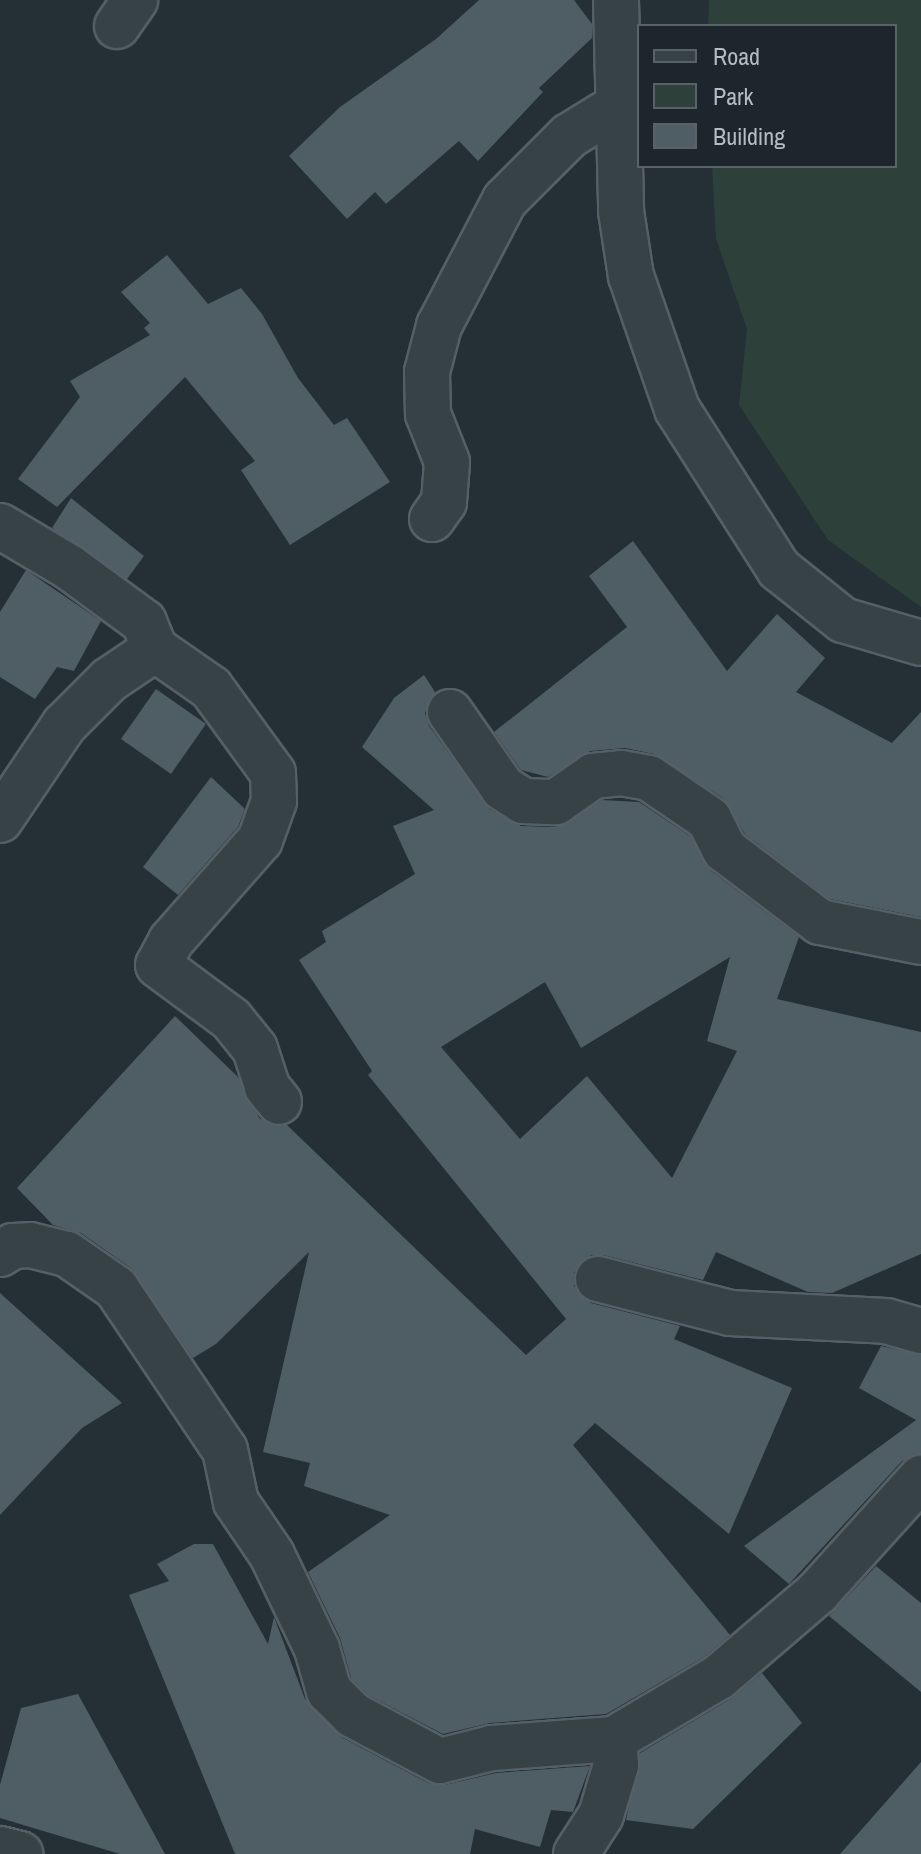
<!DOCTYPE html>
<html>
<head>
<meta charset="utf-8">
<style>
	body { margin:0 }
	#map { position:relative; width:921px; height:1854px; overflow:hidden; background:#243036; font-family:"Archivo Narrow",sans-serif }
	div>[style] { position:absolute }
	.green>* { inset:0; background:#2d403a }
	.building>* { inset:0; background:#4f5d65; transform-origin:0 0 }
	.roads { filter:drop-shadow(2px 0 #555f65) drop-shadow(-2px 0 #555f65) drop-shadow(0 2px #555f65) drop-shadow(0 -2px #555f65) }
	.minor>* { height:44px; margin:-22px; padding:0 22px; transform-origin:22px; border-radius:22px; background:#374247 }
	span { translate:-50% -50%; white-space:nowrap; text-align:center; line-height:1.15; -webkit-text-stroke:6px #1c262c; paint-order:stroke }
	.legend { position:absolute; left:637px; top:24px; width:260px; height:144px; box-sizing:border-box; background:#1c262c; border:2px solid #586268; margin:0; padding:10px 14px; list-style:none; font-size:24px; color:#b2bdc3 }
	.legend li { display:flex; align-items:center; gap:16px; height:40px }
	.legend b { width:40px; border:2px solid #586268 }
</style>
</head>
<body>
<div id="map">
	<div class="green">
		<i style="clip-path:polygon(709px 0,921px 0,921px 607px,828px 540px,739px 405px,747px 329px,716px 239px,712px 166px,895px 166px,895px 26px,708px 26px)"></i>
	</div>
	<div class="building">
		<i style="clip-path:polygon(479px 0,574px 0,592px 24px,592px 38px,539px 88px,543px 92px,478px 161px,459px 141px,386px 204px,375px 192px,347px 219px,289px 156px,340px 107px,436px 39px)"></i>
		<i style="clip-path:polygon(167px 255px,208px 304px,241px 288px,262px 314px,298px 378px,334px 425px,347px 418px,390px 482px,290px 545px,241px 470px,255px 461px,185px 377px,57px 507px,18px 479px,80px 397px,70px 381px,150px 335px,144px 328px,150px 323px,121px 292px)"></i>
		<i style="clip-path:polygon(71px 498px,144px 556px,127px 579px,52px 528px)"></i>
		<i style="clip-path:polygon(633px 541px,727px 671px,777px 614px,825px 658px,796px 692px,892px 743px,921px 712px,921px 917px,830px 899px,745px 834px,723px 798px,654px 754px,625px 748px,590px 751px,548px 777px,521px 770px,494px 732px,627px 627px,589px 576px)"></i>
		<i style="clip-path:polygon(26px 570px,101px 621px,74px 671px,57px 667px,35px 699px,0 677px,0 612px)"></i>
		<i style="clip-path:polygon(evenodd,424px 675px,435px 692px,425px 713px,429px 726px,489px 809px,521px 826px,555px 827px,602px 800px,639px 802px,690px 836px,710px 870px,799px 937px,777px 999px,921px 1032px,921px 1254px,832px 1293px,808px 1292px,716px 1252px,703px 1280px,603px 1255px,591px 1255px,574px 1272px,574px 1286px,591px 1303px,680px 1326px,674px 1339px,792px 1388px,729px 1534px,595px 1423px,573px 1445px,730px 1635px,704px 1657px,606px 1714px,490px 1723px,443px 1734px,368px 1695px,351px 1678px,340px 1638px,308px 1572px,390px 1515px,304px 1486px,310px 1463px,263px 1452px,309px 1252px,216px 1344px,193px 1358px,131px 1268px,81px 1233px,53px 1225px,17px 1188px,175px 1016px,238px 1077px,259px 1118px,271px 1125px,287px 1125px,526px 1355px,566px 1319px,368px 1075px,372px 1071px,299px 960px,326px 942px,322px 931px,415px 874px,393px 826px,434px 810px,362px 747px,394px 698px,424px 675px,730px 957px,707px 1041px,737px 1051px,672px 1178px,587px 1076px,520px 1139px,441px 1047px,545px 982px,581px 1048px,730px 957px)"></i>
		<i style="left:156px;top:689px;width:61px;height:61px;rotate:35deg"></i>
		<i style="clip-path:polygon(211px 777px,245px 809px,238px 827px,178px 895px,143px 867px)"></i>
		<i style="clip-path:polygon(0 1293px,122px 1403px,82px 1428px,0 1515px)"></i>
		<i style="clip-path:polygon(881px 1346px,921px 1355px,921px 1454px,902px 1461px,789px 1584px,744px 1546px,916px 1420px,859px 1388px)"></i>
		<i style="clip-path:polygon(194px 1544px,213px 1544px,268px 1644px,274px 1617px,305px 1699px,341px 1737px,428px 1783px,445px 1785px,496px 1773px,590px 1766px,573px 1812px,551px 1810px,540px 1847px,475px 1829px,470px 1854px,235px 1854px,129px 1595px,169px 1581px,157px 1564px)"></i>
		<i style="clip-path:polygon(876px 1566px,921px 1603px,921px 1692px,829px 1616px)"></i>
		<i style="clip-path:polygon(762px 1673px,802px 1723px,693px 1829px,626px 1820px,640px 1753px,732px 1698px)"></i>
		<i style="clip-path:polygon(78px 1694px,165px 1854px,120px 1854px,0 1818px,0 1785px,21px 1708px)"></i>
		<i style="clip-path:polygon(921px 1762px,921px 1854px,840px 1854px)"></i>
	</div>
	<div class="roads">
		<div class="minor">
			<i style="left:616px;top:0;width:211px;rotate:88.6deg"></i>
			<i style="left:621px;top:211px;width:66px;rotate:81.3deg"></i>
			<i style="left:631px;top:276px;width:141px;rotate:70.9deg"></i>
			<i style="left:677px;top:409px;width:190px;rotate:57.5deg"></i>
			<i style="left:779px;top:569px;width:82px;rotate:38.6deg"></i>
			<i style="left:843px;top:620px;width:81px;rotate:16.4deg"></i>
			<i style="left:117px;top:26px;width:32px;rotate:-55deg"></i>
			<i style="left:432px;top:519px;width:21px;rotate:-55deg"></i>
			<i style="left:444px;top:502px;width:40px;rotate:-85.7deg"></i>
			<i style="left:447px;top:462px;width:52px;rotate:-111.6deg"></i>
			<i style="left:428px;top:414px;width:42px;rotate:-91.4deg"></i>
			<i style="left:427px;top:372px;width:48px;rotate:-75.4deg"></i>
			<i style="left:439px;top:326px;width:142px;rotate:-62.4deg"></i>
			<i style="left:505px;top:200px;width:91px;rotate:-45deg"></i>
			<i style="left:569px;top:136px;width:55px;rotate:-31.7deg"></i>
			<i style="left:0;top:526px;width:80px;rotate:30.7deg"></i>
			<i style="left:69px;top:567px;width:93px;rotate:36.3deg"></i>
			<i style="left:144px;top:622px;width:29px;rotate:68deg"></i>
			<i style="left:155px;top:649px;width:68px;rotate:34.9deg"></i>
			<i style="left:211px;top:688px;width:105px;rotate:53.9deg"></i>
			<i style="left:273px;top:773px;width:28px;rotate:88deg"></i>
			<i style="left:274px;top:801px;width:41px;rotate:109.7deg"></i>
			<i style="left:260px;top:840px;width:135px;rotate:131.4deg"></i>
			<i style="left:171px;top:941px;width:27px;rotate:118deg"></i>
			<i style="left:158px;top:965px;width:91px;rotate:36.5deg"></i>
			<i style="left:231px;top:1019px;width:38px;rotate:51deg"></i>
			<i style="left:255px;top:1049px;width:40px;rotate:72deg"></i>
			<i style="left:267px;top:1087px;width:19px;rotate:51deg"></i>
			<i style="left:450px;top:712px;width:93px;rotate:55.1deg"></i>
			<i style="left:503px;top:788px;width:24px;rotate:33deg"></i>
			<i style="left:523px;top:801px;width:33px;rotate:2deg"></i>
			<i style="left:556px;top:802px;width:45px;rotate:-35.1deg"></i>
			<i style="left:593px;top:776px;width:28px;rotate:-6deg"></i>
			<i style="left:621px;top:773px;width:28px;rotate:10deg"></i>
			<i style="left:649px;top:778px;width:73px;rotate:34.3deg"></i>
			<i style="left:709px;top:819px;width:35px;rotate:63deg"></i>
			<i style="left:725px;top:850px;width:119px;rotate:37.2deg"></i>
			<i style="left:820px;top:922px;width:103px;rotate:11.2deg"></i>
			<i style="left:0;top:820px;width:115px;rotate:-56deg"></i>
			<i style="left:64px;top:725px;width:64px;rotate:-45deg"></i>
			<i style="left:109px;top:680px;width:55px;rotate:-34deg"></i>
			<i style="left:0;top:1254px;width:15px;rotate:-32deg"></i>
			<i style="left:13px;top:1246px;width:17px;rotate:-3deg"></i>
			<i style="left:30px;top:1245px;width:38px;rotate:14deg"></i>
			<i style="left:67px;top:1254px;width:60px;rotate:34.8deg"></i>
			<i style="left:116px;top:1288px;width:195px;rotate:56.1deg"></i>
			<i style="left:225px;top:1450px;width:53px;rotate:78.1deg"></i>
			<i style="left:236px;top:1502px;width:64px;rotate:55.8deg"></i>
			<i style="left:272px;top:1555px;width:104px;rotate:64.4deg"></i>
			<i style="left:317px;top:1649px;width:44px;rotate:74.1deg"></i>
			<i style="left:329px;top:1691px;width:34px;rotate:45deg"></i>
			<i style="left:353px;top:1715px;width:98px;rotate:27.9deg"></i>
			<i style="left:440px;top:1761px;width:54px;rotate:-14deg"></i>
			<i style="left:492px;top:1748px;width:122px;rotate:-4.2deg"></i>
			<i style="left:614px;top:1739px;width:122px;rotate:-30.6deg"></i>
			<i style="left:719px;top:1677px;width:130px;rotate:-40.6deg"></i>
			<i style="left:818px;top:1592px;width:154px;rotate:-47.9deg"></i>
			<i style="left:598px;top:1279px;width:136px;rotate:14.4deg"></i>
			<i style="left:730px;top:1313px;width:156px;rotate:2.9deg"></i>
			<i style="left:886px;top:1321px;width:36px;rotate:16deg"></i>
			<i style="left:0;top:1849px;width:21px;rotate:14deg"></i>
			<i style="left:576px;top:1854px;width:46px;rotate:-57.3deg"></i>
			<i style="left:601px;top:1815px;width:52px;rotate:-73.3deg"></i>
			<i style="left:616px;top:1765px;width:26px;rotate:-94deg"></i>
		</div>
	</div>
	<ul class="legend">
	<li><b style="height:10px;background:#374247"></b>Road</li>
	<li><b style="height:22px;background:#2d403a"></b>Park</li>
	<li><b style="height:22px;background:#4f5d65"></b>Building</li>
	</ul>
</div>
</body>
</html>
